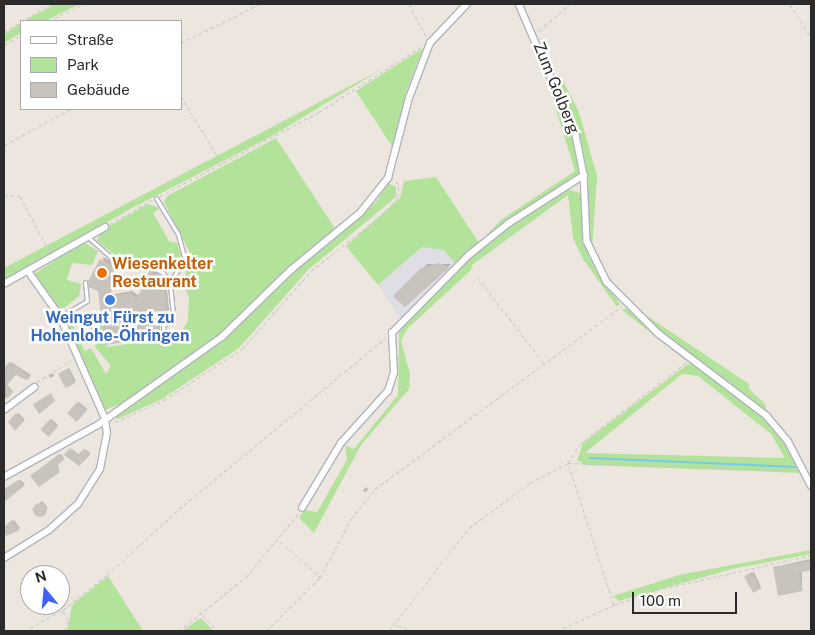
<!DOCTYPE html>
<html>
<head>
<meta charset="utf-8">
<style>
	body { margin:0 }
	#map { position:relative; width:815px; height:635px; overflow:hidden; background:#ede6de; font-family:"Public Sans",sans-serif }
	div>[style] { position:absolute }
	.industrial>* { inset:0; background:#e0dee5 }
	.green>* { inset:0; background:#b3e29b }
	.shadow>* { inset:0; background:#0003; transform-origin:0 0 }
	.stream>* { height:2px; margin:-1px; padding:0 1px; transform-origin:1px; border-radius:1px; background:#73cced }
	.building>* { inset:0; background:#c8c3bd; transform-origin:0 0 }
	.round { border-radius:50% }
	.path>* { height:1px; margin-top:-0.5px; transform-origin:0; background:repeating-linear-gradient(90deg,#c8c8c8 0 4px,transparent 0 6.5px) }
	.roads { filter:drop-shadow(1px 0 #b1b4bf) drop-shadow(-1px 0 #b1b4bf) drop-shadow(0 1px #b1b4bf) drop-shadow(0 -1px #b1b4bf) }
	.service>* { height:3px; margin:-1.5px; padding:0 1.5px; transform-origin:1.5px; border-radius:1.5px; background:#fff }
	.minor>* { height:5.5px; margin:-2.75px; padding:0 2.75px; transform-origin:2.75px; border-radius:2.75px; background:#fff }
	.dots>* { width:14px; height:14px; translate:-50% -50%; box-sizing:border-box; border:2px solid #fff; border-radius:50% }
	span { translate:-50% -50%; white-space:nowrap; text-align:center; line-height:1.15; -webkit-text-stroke:5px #fff; paint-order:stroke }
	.street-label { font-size:16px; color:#2b2b2b }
	.food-label { font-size:16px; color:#c56008; font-weight:700 }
	.left { translate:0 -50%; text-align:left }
	.shop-label { font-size:16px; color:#366cbe; font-weight:700 }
	.frame { position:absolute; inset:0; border:5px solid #2b2b2b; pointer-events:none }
	.legend { position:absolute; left:20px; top:20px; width:162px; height:90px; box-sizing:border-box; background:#fff; border:1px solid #aaa; margin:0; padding:6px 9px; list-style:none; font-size:15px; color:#2b2b2b }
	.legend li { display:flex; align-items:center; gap:10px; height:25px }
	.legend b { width:25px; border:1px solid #aaa }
	.north { position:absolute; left:20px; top:565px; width:50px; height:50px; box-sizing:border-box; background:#fff; border:1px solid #aaa; border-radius:50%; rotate:343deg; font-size:14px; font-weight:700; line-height:20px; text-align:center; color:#2b2b2b }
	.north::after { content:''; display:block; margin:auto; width:18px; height:22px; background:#4062f7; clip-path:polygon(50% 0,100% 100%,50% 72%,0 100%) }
	.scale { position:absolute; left:632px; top:592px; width:105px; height:22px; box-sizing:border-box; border:2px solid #2b2b2b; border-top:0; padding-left:6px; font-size:15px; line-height:18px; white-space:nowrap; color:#2b2b2b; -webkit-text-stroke:4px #fff; paint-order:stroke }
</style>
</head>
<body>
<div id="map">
	<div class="industrial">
		<i style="clip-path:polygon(422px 247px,444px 250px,457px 265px,402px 321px,378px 285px)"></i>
	</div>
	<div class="green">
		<i style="clip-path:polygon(55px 4px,80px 4px,45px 21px,24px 21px)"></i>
		<i style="clip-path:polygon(21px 23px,21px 33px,4px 43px,4px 34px)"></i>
		<i style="clip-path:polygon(423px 48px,405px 95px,395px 151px,356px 91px)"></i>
		<i style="clip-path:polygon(382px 69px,272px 136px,132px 208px,4px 282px,4px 268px)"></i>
		<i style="clip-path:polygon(555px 75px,560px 75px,579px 112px,597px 176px,592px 250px,577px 134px)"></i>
		<i style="clip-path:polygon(554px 87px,573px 140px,581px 170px,578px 177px,507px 222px,457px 265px,444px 250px,422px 247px,378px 285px,346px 246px,400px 198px,404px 181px,436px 177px,479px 243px,501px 220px,575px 171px,550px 90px)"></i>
		<i style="clip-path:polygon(276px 138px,336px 230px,214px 338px,128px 401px,105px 410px,64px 317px,70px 313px,76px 335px,83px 336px,79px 339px,85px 351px,91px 348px,106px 374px,111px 366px,94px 346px,98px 344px,93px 332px,87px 331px,91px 330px,87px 315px,105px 313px,102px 316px,107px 347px,178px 337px,188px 321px,189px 297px,181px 281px,190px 266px,190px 253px,164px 202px,167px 196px)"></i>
		<i style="clip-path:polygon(388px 183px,396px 187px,396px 197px,308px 270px,239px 348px,162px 399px,118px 419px,114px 416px,225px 338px,294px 272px,376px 202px)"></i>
		<i style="clip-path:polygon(567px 189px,583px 194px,589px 257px,620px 304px,617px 307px,583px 259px,573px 238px,568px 195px,472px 265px,471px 270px,407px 329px,401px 341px,410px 374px,409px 389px,361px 445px,314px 533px,299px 518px,304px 510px,317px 512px,347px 460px,345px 445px,354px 449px,398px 395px,399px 331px,471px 256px,509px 225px)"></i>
		<i style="clip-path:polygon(148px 204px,160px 208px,153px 213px,169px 241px,177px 243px,181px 256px,173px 271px,147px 264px,128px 265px,97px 241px,101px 231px)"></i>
		<i style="clip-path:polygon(83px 242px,98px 251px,92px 265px,72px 263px,67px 280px,81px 284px,79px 296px,59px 312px,34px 274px)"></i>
		<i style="clip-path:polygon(627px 308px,684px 355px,685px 360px,622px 310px)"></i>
		<i style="clip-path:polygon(647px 316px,749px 384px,749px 389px,765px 404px,767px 416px,640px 317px)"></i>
		<i style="clip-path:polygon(evenodd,695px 363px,765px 417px,787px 442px,803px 473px,586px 465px,577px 460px,583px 443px,688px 364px,695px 363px,682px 374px,698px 376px,771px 434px,785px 458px,585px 453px,682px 374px)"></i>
		<i style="clip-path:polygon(811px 550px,811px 554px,732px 569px,619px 601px,613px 596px,679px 575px)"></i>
		<i style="clip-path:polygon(108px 576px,143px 631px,67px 631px,72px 605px)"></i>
		<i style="clip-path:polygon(201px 618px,214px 631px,182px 631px)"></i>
	</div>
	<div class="shadow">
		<i style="clip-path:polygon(103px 257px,117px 264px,111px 277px,118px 280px,109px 295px,132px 291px,139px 296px,146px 286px,142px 281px,153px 270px,166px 280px,169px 310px,160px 314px,160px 336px,106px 344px)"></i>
		<i style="clip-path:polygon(427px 264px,451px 264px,405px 306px,395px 296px)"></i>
		<i style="clip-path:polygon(11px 362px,31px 375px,26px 379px,16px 374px,6px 384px,13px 391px,4px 399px,4px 370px)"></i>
		<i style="clip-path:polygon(69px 368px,76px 381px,75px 382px,61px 372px)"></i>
		<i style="clip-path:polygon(53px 373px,54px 376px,50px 378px,49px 376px)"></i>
		<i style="left:79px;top:402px;width:11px;height:15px;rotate:41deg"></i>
		<i style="left:18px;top:413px;width:9px;height:13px;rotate:41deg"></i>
		<i style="left:51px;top:419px;width:9px;height:14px;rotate:41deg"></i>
		<i style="clip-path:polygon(72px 449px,79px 455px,85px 449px,90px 453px,79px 465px,66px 455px)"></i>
		<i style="clip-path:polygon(61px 454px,64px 458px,58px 463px,59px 471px,31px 476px)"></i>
		<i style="clip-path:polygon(20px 480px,25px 484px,4px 502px,4px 489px)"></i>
		<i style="clip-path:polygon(366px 487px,368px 489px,366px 492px,363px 491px)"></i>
		<i style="left:42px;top:501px;width:9px;height:13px;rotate:49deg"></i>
		<i style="clip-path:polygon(14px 520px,20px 528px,7px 535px,4px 528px)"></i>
		<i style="clip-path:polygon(811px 559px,811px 570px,802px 571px,802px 590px,774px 567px)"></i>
		<i style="clip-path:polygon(754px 572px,761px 587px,760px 588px,747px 575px)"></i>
	</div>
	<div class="stream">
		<i style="left:590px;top:458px;width:205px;rotate:2.5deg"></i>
	</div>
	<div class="building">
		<i style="clip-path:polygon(100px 259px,115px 267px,109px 279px,116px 282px,108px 297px,130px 293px,136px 298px,144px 286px,141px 281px,150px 271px,164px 281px,167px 314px,158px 315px,161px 337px,105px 345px,98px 291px,89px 287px,88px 281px)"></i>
		<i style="clip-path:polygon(438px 263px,450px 267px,405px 307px,397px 300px,393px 296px,420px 269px)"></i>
		<i style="clip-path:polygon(9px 362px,31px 377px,26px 380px,16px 375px,6px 386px,13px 392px,7px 399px,4px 368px)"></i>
		<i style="left:68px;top:369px;width:16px;height:11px;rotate:63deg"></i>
		<i style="clip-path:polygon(51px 393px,55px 401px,39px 414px,33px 404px)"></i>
		<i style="left:77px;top:402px;width:13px;height:15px;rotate:42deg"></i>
		<i style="clip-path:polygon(16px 413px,24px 421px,15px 431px,8px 422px)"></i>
		<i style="left:49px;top:420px;width:11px;height:13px;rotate:41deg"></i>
		<i style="clip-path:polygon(70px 448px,77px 455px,84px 449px,90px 455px,79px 466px,64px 455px)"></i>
		<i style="clip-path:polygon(59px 454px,64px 460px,57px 465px,60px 472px,39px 487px,30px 476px)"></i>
		<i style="clip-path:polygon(18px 480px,24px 486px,4px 502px,4px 490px)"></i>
		<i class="round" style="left:33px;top:503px;width:14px;height:14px"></i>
		<i style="clip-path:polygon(12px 520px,20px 530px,6px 536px,4px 527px)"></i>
		<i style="clip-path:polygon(811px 561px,811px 570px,799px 573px,803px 591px,778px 596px,773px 567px)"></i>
		<i style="left:752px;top:572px;width:19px;height:9px;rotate:62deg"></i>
	</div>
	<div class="path">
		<i style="left:409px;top:4px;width:38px;rotate:62deg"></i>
		<i style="left:790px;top:4px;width:39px;rotate:58deg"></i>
		<i style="left:48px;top:21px;width:40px;rotate:-25deg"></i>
		<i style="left:539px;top:31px;width:41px;rotate:-41.1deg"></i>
		<i style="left:4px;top:32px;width:55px;rotate:-30.8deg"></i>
		<i style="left:181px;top:43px;width:88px;rotate:-26.3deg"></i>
		<i style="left:4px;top:45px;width:20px;rotate:-30deg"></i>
		<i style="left:181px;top:96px;width:79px;rotate:58.9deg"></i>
		<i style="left:4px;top:145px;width:76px;rotate:-28.2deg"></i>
		<i style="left:4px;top:195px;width:16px;rotate:4deg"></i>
		<i style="left:20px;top:196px;width:62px;rotate:62.2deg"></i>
		<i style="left:160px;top:196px;width:180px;rotate:-27.8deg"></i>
		<i style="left:319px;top:112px;width:121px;rotate:-32.5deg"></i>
		<i style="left:110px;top:224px;width:48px;rotate:-29.7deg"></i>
		<i style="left:477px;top:277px;width:109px;rotate:52.1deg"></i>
		<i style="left:37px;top:382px;width:40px;rotate:-32deg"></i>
		<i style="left:115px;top:422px;width:54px;rotate:-24.2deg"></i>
		<i style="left:164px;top:400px;width:93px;rotate:-33.2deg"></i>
		<i style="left:242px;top:349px;width:104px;rotate:-48.5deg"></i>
		<i style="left:311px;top:271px;width:90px;rotate:-38.3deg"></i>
		<i style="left:382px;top:215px;width:24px;rotate:-48deg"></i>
		<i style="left:398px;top:197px;width:13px;rotate:-86deg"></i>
		<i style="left:399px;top:184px;width:7px;rotate:-153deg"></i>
		<i style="left:280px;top:541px;width:54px;rotate:42deg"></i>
		<i style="left:614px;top:605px;width:45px;rotate:-19.7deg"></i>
		<i style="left:656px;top:590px;width:159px;rotate:-12.7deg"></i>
		<i style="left:63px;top:611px;width:11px;rotate:63deg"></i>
		<i style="left:68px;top:621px;width:10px;rotate:107deg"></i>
		<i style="left:203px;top:615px;width:22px;rotate:47deg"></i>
		<i style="left:397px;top:625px;width:16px;rotate:22deg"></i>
		<i style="left:24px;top:631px;width:44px;rotate:-28.3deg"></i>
		<i style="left:63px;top:610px;width:56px;rotate:-38.5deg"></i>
		<i style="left:107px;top:575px;width:98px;rotate:-42.5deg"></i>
		<i style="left:179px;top:509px;width:268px;rotate:-39.6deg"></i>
		<i style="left:179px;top:631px;width:86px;rotate:-38.9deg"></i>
		<i style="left:246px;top:577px;width:83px;rotate:-50.4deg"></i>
		<i style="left:266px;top:631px;width:76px;rotate:-44.5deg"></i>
		<i style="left:320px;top:578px;width:67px;rotate:-62.3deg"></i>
		<i style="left:351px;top:519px;width:38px;rotate:-51deg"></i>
		<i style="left:375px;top:489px;width:307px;rotate:-36.5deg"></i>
		<i style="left:389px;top:631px;width:130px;rotate:-52.2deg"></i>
		<i style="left:469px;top:528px;width:76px;rotate:-36.4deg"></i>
		<i style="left:530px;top:483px;width:43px;rotate:-27.8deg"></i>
		<i style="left:568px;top:463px;width:229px;rotate:2deg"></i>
		<i style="left:557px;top:631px;width:63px;rotate:-24.5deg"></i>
		<i style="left:614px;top:605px;width:149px;rotate:-107.9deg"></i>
		<i style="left:568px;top:463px;width:22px;rotate:-58deg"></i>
		<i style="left:580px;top:444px;width:135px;rotate:-37.5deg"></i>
	</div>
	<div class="roads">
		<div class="service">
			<i style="left:156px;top:198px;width:42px;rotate:58.6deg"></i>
			<i style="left:178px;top:234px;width:27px;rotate:75deg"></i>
			<i style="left:185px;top:260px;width:28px;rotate:125deg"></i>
			<i style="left:88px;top:237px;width:47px;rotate:41.5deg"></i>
			<i style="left:123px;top:268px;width:30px;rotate:-2deg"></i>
			<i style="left:153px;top:267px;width:12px;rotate:31deg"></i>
			<i style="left:163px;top:273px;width:14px;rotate:60deg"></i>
			<i style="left:170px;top:285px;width:30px;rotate:84deg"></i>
			<i style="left:173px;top:315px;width:15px;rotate:132deg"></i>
			<i style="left:163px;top:326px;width:10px;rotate:84deg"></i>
			<i style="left:60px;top:317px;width:31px;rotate:-31deg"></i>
			<i style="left:87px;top:301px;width:19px;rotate:-96deg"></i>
		</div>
		<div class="minor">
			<i style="left:519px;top:4px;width:143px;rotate:66.5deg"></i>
			<i style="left:576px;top:135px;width:41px;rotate:78.7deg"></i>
			<i style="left:584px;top:175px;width:66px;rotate:87.4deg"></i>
			<i style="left:587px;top:241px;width:46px;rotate:64deg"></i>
			<i style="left:607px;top:282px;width:74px;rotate:45deg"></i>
			<i style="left:659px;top:334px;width:136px;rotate:37.2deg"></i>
			<i style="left:767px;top:416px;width:33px;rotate:50deg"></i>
			<i style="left:788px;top:441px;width:50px;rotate:62.4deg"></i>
			<i style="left:4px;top:284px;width:116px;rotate:-29.4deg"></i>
			<i style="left:4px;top:410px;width:38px;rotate:-37deg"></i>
			<i style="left:4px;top:477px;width:107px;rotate:-29deg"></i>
			<i style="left:98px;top:425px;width:152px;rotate:-35.4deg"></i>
			<i style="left:222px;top:337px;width:98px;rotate:-44.2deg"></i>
			<i style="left:292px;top:269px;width:88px;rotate:-39.5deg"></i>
			<i style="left:360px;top:213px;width:45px;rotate:-51.3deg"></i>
			<i style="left:388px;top:178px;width:83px;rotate:-75.3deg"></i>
			<i style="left:409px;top:98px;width:59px;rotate:-69.1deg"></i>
			<i style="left:430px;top:43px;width:54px;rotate:-46.5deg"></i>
			<i style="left:302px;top:508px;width:76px;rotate:-59deg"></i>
			<i style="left:341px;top:443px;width:70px;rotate:-47.9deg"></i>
			<i style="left:388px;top:391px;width:19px;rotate:-72deg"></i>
			<i style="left:394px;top:373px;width:40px;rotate:-92.9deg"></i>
			<i style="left:392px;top:333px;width:110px;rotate:-45.4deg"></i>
			<i style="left:469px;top:255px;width:51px;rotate:-38.7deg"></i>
			<i style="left:509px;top:223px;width:89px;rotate:-32.6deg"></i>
			<i style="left:4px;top:558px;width:53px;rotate:-31.9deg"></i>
			<i style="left:49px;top:530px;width:39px;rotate:-42deg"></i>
			<i style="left:78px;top:504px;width:41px;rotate:-57.8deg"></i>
			<i style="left:100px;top:469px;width:36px;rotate:-79deg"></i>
			<i style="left:107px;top:434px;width:15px;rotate:-98deg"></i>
			<i style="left:105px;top:419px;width:111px;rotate:-113.8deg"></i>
			<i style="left:60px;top:317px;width:54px;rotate:-125.2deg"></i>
		</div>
	</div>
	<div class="dots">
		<i style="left:102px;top:273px;background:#e8710a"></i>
		<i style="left:110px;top:300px;background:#3f7fe0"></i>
	</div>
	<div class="street-label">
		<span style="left:556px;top:88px;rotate:68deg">Zum Golberg</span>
	</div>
	<div class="food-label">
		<span class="left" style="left:112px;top:273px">Wiesenkelter<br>Restaurant</span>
	</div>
	<div class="shop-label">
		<span style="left:110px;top:327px">Weingut Fürst zu<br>Hohenlohe-Öhringen</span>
	</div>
	<div class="frame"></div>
	<ul class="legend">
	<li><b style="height:6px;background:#fff"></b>Straße</li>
	<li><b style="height:14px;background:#b3e29b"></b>Park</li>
	<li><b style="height:14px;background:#c8c3bd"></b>Gebäude</li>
	</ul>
	<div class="north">N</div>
	<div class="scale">100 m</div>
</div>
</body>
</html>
